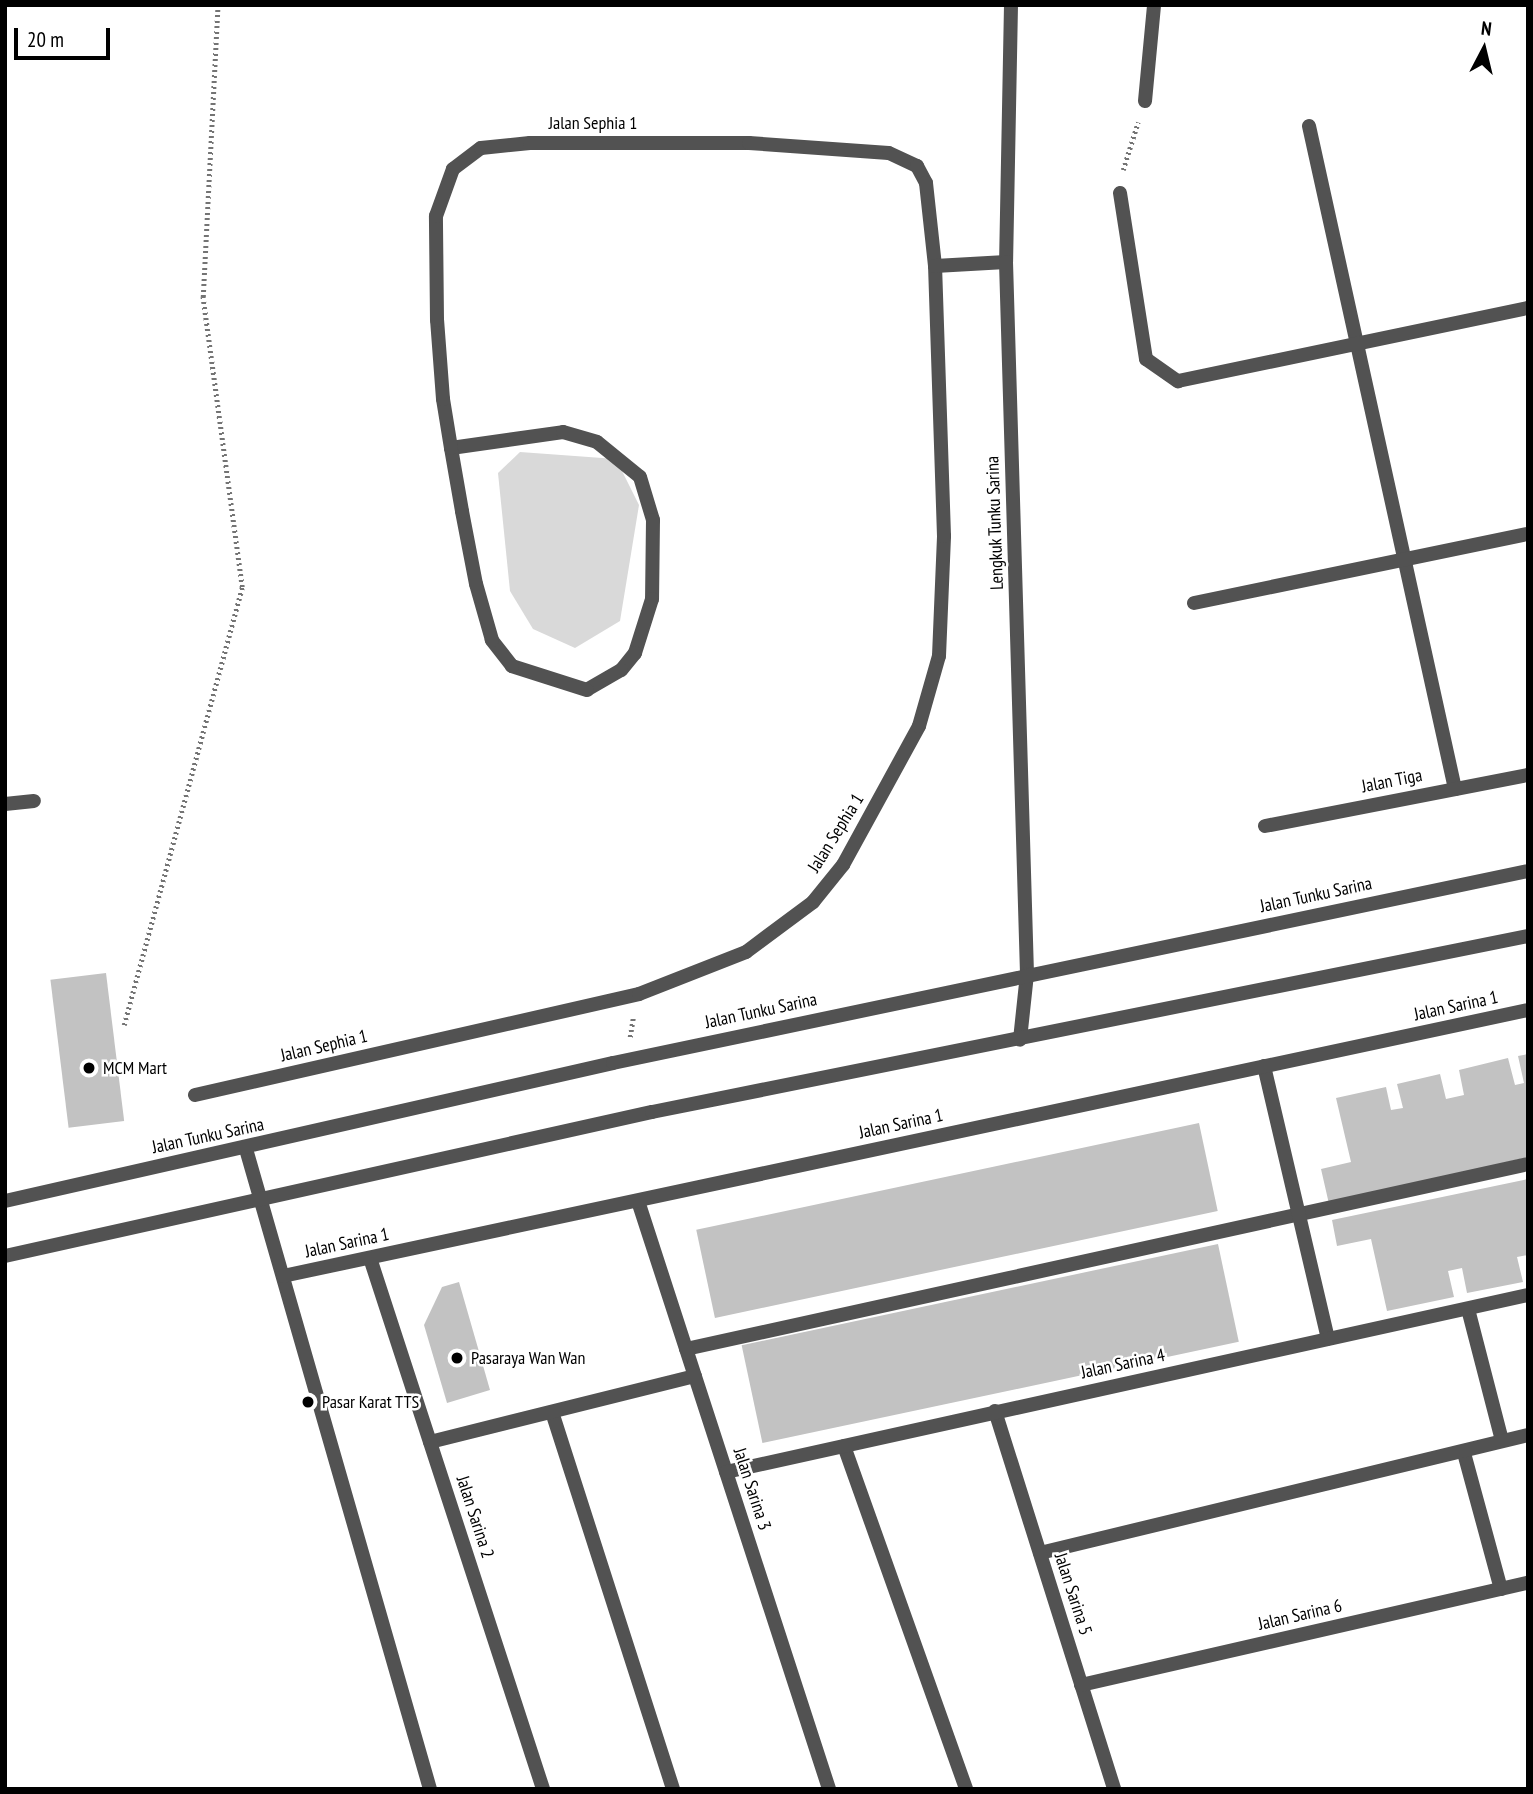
<!DOCTYPE html>
<html>
<head>
<meta charset="utf-8">
<style>
	body { margin:0 }
	#map { position:relative; width:1533px; height:1794px; overflow:hidden; background:#fff; font-family:"PT Sans Narrow",sans-serif }
	div>[style] { position:absolute }
	.green>* { inset:0; background:#d9d9d9 }
	.building>* { inset:0; background:#c2c2c2; transform-origin:0 0 }
	.path>* { height:4.5px; margin-top:-2.25px; transform-origin:0; background:repeating-linear-gradient(90deg,#747474 0 2px,transparent 0 5.5px) }
	.service>* { height:14px; margin:-7px; padding:0 7px; transform-origin:7px; border-radius:7px; background:#525252 }
	.minor>* { height:14px; margin:-7px; padding:0 7px; transform-origin:7px; border-radius:7px; background:#525252 }
	.tertiary>* { height:14px; margin:-7px; padding:0 7px; transform-origin:7px; border-radius:7px; background:#525252 }
	.dots>* { width:19px; height:19px; translate:-50% -50%; box-sizing:border-box; border:4px solid #fff; border-radius:50% }
	span { translate:-50% -50%; white-space:nowrap; text-align:center; line-height:1.15; -webkit-text-stroke:5px #fff; paint-order:stroke }
	.street-label { font-size:18px; color:#000 }
	.poi-label { font-size:18px; color:#000 }
	.left { translate:0 -50%; text-align:left }
	.frame { position:absolute; inset:0; border:7px solid #000; pointer-events:none }
	.north { position:absolute; left:1449px; top:14px; width:70px; height:70px; -webkit-text-stroke:5px #fff; paint-order:stroke; rotate:7deg; font-size:19px; font-weight:700; line-height:28px; text-align:center; color:#000 }
	.north::after { content:''; display:block; margin:auto; width:24px; height:32px; background:#000; clip-path:polygon(50% 0,100% 100%,50% 72%,0 100%) }
	.scale { position:absolute; left:14px; top:28px; width:96px; height:32px; box-sizing:border-box; border:4px solid #000; border-top:0; padding-left:9px; font-size:21px; line-height:24px; white-space:nowrap; color:#000; -webkit-text-stroke:5px #fff; paint-order:stroke }
</style>
</head>
<body>
<div id="map">
	<div class="green">
		<i style="clip-path:polygon(520px 452px,616px 459px,639px 505px,620px 621px,575px 648px,533px 629px,510px 591px,498px 473px)"></i>
	</div>
	<div class="building">
		<i style="left:106px;top:973px;width:149px;height:56px;rotate:83deg"></i>
		<i style="clip-path:polygon(1528px 1054px,1528px 1157px,1329px 1204px,1321px 1169px,1351px 1162px,1336px 1098px,1386px 1087px,1391px 1110px,1403px 1108px,1397px 1084px,1440px 1074px,1446px 1099px,1464px 1095px,1459px 1070px,1508px 1058px,1515px 1085px,1524px 1083px,1518px 1056px)"></i>
		<i style="left:1199px;top:1123px;width:90px;height:514px;rotate:78deg"></i>
		<i style="clip-path:polygon(1528px 1179px,1528px 1255px,1517px 1257px,1523px 1282px,1467px 1293px,1462px 1268px,1448px 1271px,1454px 1297px,1387px 1311px,1371px 1239px,1337px 1246px,1332px 1220px)"></i>
		<i style="left:1218px;top:1244px;width:100px;height:487px;rotate:78deg"></i>
		<i style="clip-path:polygon(459px 1282px,490px 1390px,447px 1403px,424px 1325px,442px 1287px)"></i>
	</div>
	<div class="path">
		<i style="left:1123px;top:170px;width:50px;rotate:-72.6deg"></i>
		<i style="left:124px;top:1025px;width:454px;rotate:-74.9deg"></i>
		<i style="left:242px;top:587px;width:293px;rotate:-97.7deg"></i>
		<i style="left:203px;top:297px;width:292px;rotate:-87.1deg"></i>
		<i style="left:630px;top:1037px;width:19px;rotate:-81deg"></i>
	</div>
	<div class="service">
		<i style="left:1145px;top:101px;width:96px;rotate:-84.6deg"></i>
		<i style="left:1309px;top:126px;width:679px;rotate:77.58deg"></i>
		<i style="left:1120px;top:193px;width:168px;rotate:81.1deg"></i>
		<i style="left:1146px;top:359px;width:39px;rotate:35deg"></i>
		<i style="left:1178px;top:381px;width:358px;rotate:-11.8deg"></i>
		<i style="left:1194px;top:603px;width:341px;rotate:-11.7deg"></i>
		<i style="left:1265px;top:826px;width:268px;rotate:-11deg"></i>
		<i style="left:1468px;top:1309px;width:135px;rotate:75.5deg"></i>
		<i style="left:686px;top:1349px;width:862px;rotate:-12.39deg"></i>
		<i style="left:552px;top:1412px;width:396px;rotate:72.2deg"></i>
		<i style="left:430px;top:1442px;width:273px;rotate:-14deg"></i>
		<i style="left:844px;top:1446px;width:364px;rotate:70.4deg"></i>
		<i style="left:1464px;top:1453px;width:141px;rotate:74.8deg"></i>
		<i style="left:1040px;top:1553px;width:502px;rotate:-13.59deg"></i>
	</div>
	<div class="minor">
		<i style="left:451px;top:448px;width:113px;rotate:-8.1deg"></i>
		<i style="left:563px;top:432px;width:35px;rotate:16deg"></i>
		<i style="left:597px;top:442px;width:55px;rotate:39.1deg"></i>
		<i style="left:640px;top:477px;width:45px;rotate:73.2deg"></i>
		<i style="left:653px;top:520px;width:79px;rotate:90.7deg"></i>
		<i style="left:652px;top:599px;width:57px;rotate:107.5deg"></i>
		<i style="left:635px;top:653px;width:22px;rotate:129deg"></i>
		<i style="left:621px;top:670px;width:39px;rotate:150deg"></i>
		<i style="left:587px;top:690px;width:79px;rotate:-162.3deg"></i>
		<i style="left:512px;top:666px;width:33px;rotate:-128deg"></i>
		<i style="left:492px;top:640px;width:58px;rotate:-105.9deg"></i>
		<i style="left:476px;top:584px;width:74px;rotate:-100.9deg"></i>
		<i style="left:462px;top:511px;width:64px;rotate:-99.9deg"></i>
		<i style="left:451px;top:448px;width:50px;rotate:-99.3deg"></i>
		<i style="left:443px;top:399px;width:79px;rotate:-94.3deg"></i>
		<i style="left:437px;top:320px;width:104px;rotate:-90.6deg"></i>
		<i style="left:436px;top:216px;width:50px;rotate:-70.1deg"></i>
		<i style="left:453px;top:169px;width:35px;rotate:-37deg"></i>
		<i style="left:481px;top:148px;width:49px;rotate:-5.8deg"></i>
		<i style="left:530px;top:143px;width:219px"></i>
		<i style="left:749px;top:143px;width:140px;rotate:4.1deg"></i>
		<i style="left:889px;top:153px;width:31px;rotate:25deg"></i>
		<i style="left:917px;top:166px;width:19px;rotate:62deg"></i>
		<i style="left:926px;top:183px;width:83px;rotate:83.8deg"></i>
		<i style="left:5px;top:804px;width:29px;rotate:-6deg"></i>
		<i style="left:1264px;top:1066px;width:280px;rotate:76.8deg"></i>
		<i style="left:195px;top:1095px;width:455px;rotate:-12.8deg"></i>
		<i style="left:639px;top:994px;width:115px;rotate:-21.4deg"></i>
		<i style="left:746px;top:952px;width:84px;rotate:-36.7deg"></i>
		<i style="left:813px;top:902px;width:48px;rotate:-51deg"></i>
		<i style="left:843px;top:865px;width:158px;rotate:-61.3deg"></i>
		<i style="left:919px;top:726px;width:73px;rotate:-74.1deg"></i>
		<i style="left:939px;top:656px;width:120px;rotate:-87.6deg"></i>
		<i style="left:944px;top:536px;width:270px;rotate:-91.9deg"></i>
		<i style="left:935px;top:266px;width:71px;rotate:-3.2deg"></i>
		<i style="left:246px;top:1149px;width:666px;rotate:73.96deg"></i>
		<i style="left:638px;top:1201px;width:618px;rotate:72deg"></i>
		<i style="left:370px;top:1258px;width:558px;rotate:71.95deg"></i>
		<i style="left:283px;top:1276px;width:1273px;rotate:-12.06deg"></i>
		<i style="left:995px;top:1411px;width:396px;rotate:72.5deg"></i>
		<i style="left:726px;top:1472px;width:821px;rotate:-12.45deg"></i>
		<i style="left:1081px;top:1685px;width:458px;rotate:-12.9deg"></i>
	</div>
	<div class="tertiary">
		<i style="left:1011px;top:5px;width:257px;rotate:91.1deg"></i>
		<i style="left:1006px;top:262px;width:712px;rotate:88.31deg"></i>
		<i style="left:1027px;top:974px;width:66px;rotate:96.1deg"></i>
		<i style="left:5px;top:1201px;width:623px;rotate:-12.79deg"></i>
		<i style="left:613px;top:1063px;width:935px;rotate:-11.85deg"></i>
		<i style="left:5px;top:1256px;width:663px;rotate:-12.55deg"></i>
		<i style="left:652px;top:1112px;width:894px;rotate:-11.36deg"></i>
	</div>
	<div class="dots">
		<i style="left:89px;top:1068px;background:#000"></i>
		<i style="left:457px;top:1358px;background:#000"></i>
		<i style="left:308px;top:1402px;background:#000"></i>
	</div>
	<div class="street-label">
		<span style="left:593px;top:123px">Jalan Sephia 1</span>
		<span style="left:995px;top:523px;rotate:-92deg">Lengkuk Tunku Sarina</span>
		<span style="left:1392px;top:781px;rotate:-11deg">Jalan Tiga</span>
		<span style="left:836px;top:833px;rotate:-58deg">Jalan Sephia 1</span>
		<span style="left:1316px;top:895px;rotate:-12deg">Jalan Tunku Sarina</span>
		<span style="left:1456px;top:1006px;rotate:-12deg">Jalan Sarina 1</span>
		<span style="left:761px;top:1011px;rotate:-12deg">Jalan Tunku Sarina</span>
		<span style="left:324px;top:1046px;rotate:-13deg">Jalan Sephia 1</span>
		<span style="left:901px;top:1124px;rotate:-12deg">Jalan Sarina 1</span>
		<span style="left:208px;top:1136px;rotate:-12deg">Jalan Tunku Sarina</span>
		<span style="left:347px;top:1243px;rotate:-12deg">Jalan Sarina 1</span>
		<span style="left:1123px;top:1364px;rotate:-12deg">Jalan Sarina 4</span>
		<span style="left:752px;top:1489px;rotate:72deg">Jalan Sarina 3</span>
		<span style="left:475px;top:1517px;rotate:72deg">Jalan Sarina 2</span>
		<span style="left:1073px;top:1594px;rotate:72deg">Jalan Sarina 5</span>
		<span style="left:1300px;top:1615px;rotate:-13deg">Jalan Sarina 6</span>
	</div>
	<div class="poi-label">
		<span class="left" style="left:103px;top:1068px">MCM Mart</span>
		<span class="left" style="left:471px;top:1358px">Pasaraya Wan Wan</span>
		<span class="left" style="left:322px;top:1402px">Pasar Karat TTS</span>
	</div>
	<div class="frame"></div>
	<div class="north">N</div>
	<div class="scale">20 m</div>
</div>
</body>
</html>
